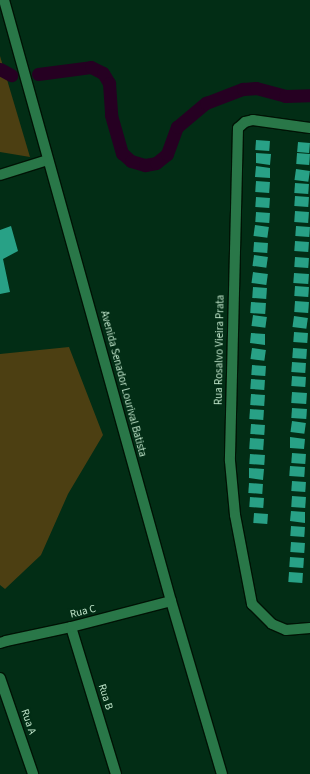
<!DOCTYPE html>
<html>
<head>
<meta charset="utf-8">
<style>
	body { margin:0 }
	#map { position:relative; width:310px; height:774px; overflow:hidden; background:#022d15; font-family:"Source Sans 3",sans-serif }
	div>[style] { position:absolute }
	.green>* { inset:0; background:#4c3f12 }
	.canal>* { height:13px; margin:-6.5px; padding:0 6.5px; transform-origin:6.5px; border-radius:6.5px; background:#260022 }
	.building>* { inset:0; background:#28a186; transform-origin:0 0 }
	.roads { filter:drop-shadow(1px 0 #001305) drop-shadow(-1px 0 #001305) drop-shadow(0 1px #001305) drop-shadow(0 -1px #001305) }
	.minor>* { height:10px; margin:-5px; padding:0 5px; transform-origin:5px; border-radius:5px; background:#297748 }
	.tertiary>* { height:10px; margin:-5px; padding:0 5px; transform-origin:5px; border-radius:5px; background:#297748 }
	span { translate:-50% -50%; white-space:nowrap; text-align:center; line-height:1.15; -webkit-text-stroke:4px #022d15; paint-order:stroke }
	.street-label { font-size:11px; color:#bee3c8 }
</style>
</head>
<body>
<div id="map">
	<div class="green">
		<i style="clip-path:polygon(0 56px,30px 157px,0 152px)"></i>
		<i style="clip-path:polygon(69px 347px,103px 435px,68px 494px,41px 555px,5px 589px,0 585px,0 354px)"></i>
	</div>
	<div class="canal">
		<i style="left:0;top:69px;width:13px;rotate:29deg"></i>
		<i style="left:38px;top:74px;width:53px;rotate:-7.5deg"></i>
		<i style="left:91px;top:67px;width:13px;rotate:27deg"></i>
		<i style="left:103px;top:73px;width:12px;rotate:59deg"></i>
		<i style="left:109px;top:83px;width:32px;rotate:86deg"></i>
		<i style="left:111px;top:115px;width:40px;rotate:74deg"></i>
		<i style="left:122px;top:153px;width:12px;rotate:42deg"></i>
		<i style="left:131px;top:161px;width:15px;rotate:16deg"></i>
		<i style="left:145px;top:165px;width:11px;rotate:-10deg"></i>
		<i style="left:156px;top:163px;width:14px;rotate:-39deg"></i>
		<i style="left:167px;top:154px;width:29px;rotate:-70deg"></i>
		<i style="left:177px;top:127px;width:38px;rotate:-40deg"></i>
		<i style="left:206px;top:103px;width:40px;rotate:-21deg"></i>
		<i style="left:243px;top:89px;width:13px;rotate:-4deg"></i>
		<i style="left:256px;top:88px;width:30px;rotate:15deg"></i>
		<i style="left:285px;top:96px;width:25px;rotate:-2deg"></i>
	</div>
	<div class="building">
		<i style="left:256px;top:140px;width:14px;height:10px;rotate:4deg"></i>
		<i style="left:298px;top:142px;width:12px;height:10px;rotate:5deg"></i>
		<i style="clip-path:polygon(256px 153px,271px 154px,270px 165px,256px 163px)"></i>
		<i style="left:297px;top:153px;width:13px;height:11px;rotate:4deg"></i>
		<i style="clip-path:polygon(256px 166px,270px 168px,270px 178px,255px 177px)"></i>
		<i style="left:296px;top:169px;width:14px;height:11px;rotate:8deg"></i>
		<i style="left:256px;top:181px;width:14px;height:11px;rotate:4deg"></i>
		<i style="left:295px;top:183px;width:14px;height:10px;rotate:4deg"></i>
		<i style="left:295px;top:196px;width:14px;height:10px;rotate:4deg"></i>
		<i style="left:256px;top:197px;width:14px;height:10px;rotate:4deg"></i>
		<i style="left:295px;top:211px;width:14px;height:11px;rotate:4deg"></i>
		<i style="left:256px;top:212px;width:14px;height:10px;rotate:4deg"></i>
		<i style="left:255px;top:225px;width:14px;height:11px;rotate:8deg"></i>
		<i style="clip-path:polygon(11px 226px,18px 251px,3px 259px,10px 292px,0 294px,0 230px)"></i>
		<i style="left:296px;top:226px;width:14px;height:10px;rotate:4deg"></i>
		<i style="left:295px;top:241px;width:14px;height:10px;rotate:4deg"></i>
		<i style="left:254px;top:242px;width:14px;height:10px;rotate:4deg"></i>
		<i style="left:254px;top:255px;width:14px;height:11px;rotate:8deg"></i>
		<i style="left:295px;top:257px;width:14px;height:10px;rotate:4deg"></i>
		<i style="left:253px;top:272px;width:15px;height:11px;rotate:8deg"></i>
		<i style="left:294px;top:273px;width:15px;height:10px;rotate:4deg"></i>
		<i style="left:295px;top:286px;width:14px;height:10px;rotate:4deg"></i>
		<i style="left:253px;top:287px;width:14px;height:11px;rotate:4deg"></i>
		<i style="left:295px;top:301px;width:14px;height:11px;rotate:4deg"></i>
		<i style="left:251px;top:302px;width:15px;height:11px;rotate:4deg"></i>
		<i style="left:253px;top:315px;width:14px;height:11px;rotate:8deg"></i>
		<i style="left:294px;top:316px;width:14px;height:11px;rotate:8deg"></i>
		<i style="left:294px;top:332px;width:14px;height:10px;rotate:4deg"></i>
		<i style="clip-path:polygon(251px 333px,265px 334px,265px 345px,250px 343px)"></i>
		<i style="left:252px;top:348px;width:14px;height:11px;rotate:8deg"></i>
		<i style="left:293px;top:348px;width:14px;height:10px;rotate:4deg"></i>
		<i style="left:292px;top:362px;width:14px;height:10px;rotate:4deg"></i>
		<i style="left:252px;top:365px;width:14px;height:10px;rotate:4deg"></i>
		<i style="left:292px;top:376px;width:14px;height:10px;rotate:4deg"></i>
		<i style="left:251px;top:379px;width:14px;height:10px;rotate:4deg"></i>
		<i style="left:292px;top:392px;width:15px;height:11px;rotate:4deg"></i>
		<i style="left:251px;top:394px;width:14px;height:11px;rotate:4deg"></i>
		<i style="left:292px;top:408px;width:15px;height:10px;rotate:4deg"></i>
		<i style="left:250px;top:409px;width:14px;height:10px;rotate:4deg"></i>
		<i style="left:292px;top:421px;width:14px;height:11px;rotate:8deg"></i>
		<i style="left:251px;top:424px;width:14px;height:10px;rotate:4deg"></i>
		<i style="clip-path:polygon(290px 437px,305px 439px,304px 449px,290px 448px)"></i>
		<i style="left:250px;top:438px;width:14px;height:11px;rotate:4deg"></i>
		<i style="left:292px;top:453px;width:14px;height:10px;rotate:4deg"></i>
		<i style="left:250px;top:454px;width:15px;height:10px;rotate:4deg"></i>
		<i style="left:290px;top:466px;width:15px;height:10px;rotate:4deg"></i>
		<i style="clip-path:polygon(249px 468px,264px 469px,263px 480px,249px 478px)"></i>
		<i style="left:292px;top:481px;width:14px;height:10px;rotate:4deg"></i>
		<i style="left:249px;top:483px;width:14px;height:10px;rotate:4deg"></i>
		<i style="left:292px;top:496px;width:14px;height:11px;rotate:4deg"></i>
		<i style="left:250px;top:497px;width:14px;height:10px;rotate:4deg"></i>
		<i style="clip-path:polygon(291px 511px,305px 512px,305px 523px,290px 521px)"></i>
		<i style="left:254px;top:513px;width:14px;height:10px;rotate:4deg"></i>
		<i style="left:291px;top:526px;width:14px;height:10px;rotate:4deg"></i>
		<i style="left:291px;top:542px;width:14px;height:10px;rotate:4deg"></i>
		<i style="left:290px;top:557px;width:14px;height:10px;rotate:4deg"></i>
		<i style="left:289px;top:572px;width:14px;height:10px;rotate:4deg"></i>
	</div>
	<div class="roads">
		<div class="minor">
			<i style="left:310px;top:128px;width:58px;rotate:-172deg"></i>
			<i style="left:253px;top:120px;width:8px;rotate:166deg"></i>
			<i style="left:245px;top:122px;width:9px;rotate:139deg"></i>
			<i style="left:238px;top:128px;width:333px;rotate:91.4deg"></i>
			<i style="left:230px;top:461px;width:54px;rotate:84.7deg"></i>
			<i style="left:235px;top:515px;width:91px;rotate:79.2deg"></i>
			<i style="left:252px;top:604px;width:28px;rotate:45deg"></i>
			<i style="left:272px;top:624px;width:15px;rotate:23deg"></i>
			<i style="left:286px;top:630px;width:24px;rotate:-5deg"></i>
			<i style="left:0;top:175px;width:50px;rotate:-17.4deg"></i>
			<i style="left:71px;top:627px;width:154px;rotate:73deg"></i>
			<i style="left:0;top:643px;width:6px;rotate:-18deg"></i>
			<i style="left:6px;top:641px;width:66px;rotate:-12.2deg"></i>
			<i style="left:71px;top:627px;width:103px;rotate:-14.6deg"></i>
			<i style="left:0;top:678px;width:102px;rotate:71deg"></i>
		</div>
		<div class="tertiary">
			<i style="left:4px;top:0;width:624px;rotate:74.47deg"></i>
			<i style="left:171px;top:601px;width:180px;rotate:73.6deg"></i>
		</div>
	</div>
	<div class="street-label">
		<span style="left:220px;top:350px;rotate:-89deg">Rua Rosalvo Vieira Prata</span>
		<span style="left:123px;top:384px;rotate:75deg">Avenida Senador Lourival Batista</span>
		<span style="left:83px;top:612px;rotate:-14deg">Rua C</span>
		<span style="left:105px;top:697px;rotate:73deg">Rua B</span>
		<span style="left:28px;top:722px;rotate:71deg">Rua A</span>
	</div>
</div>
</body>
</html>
